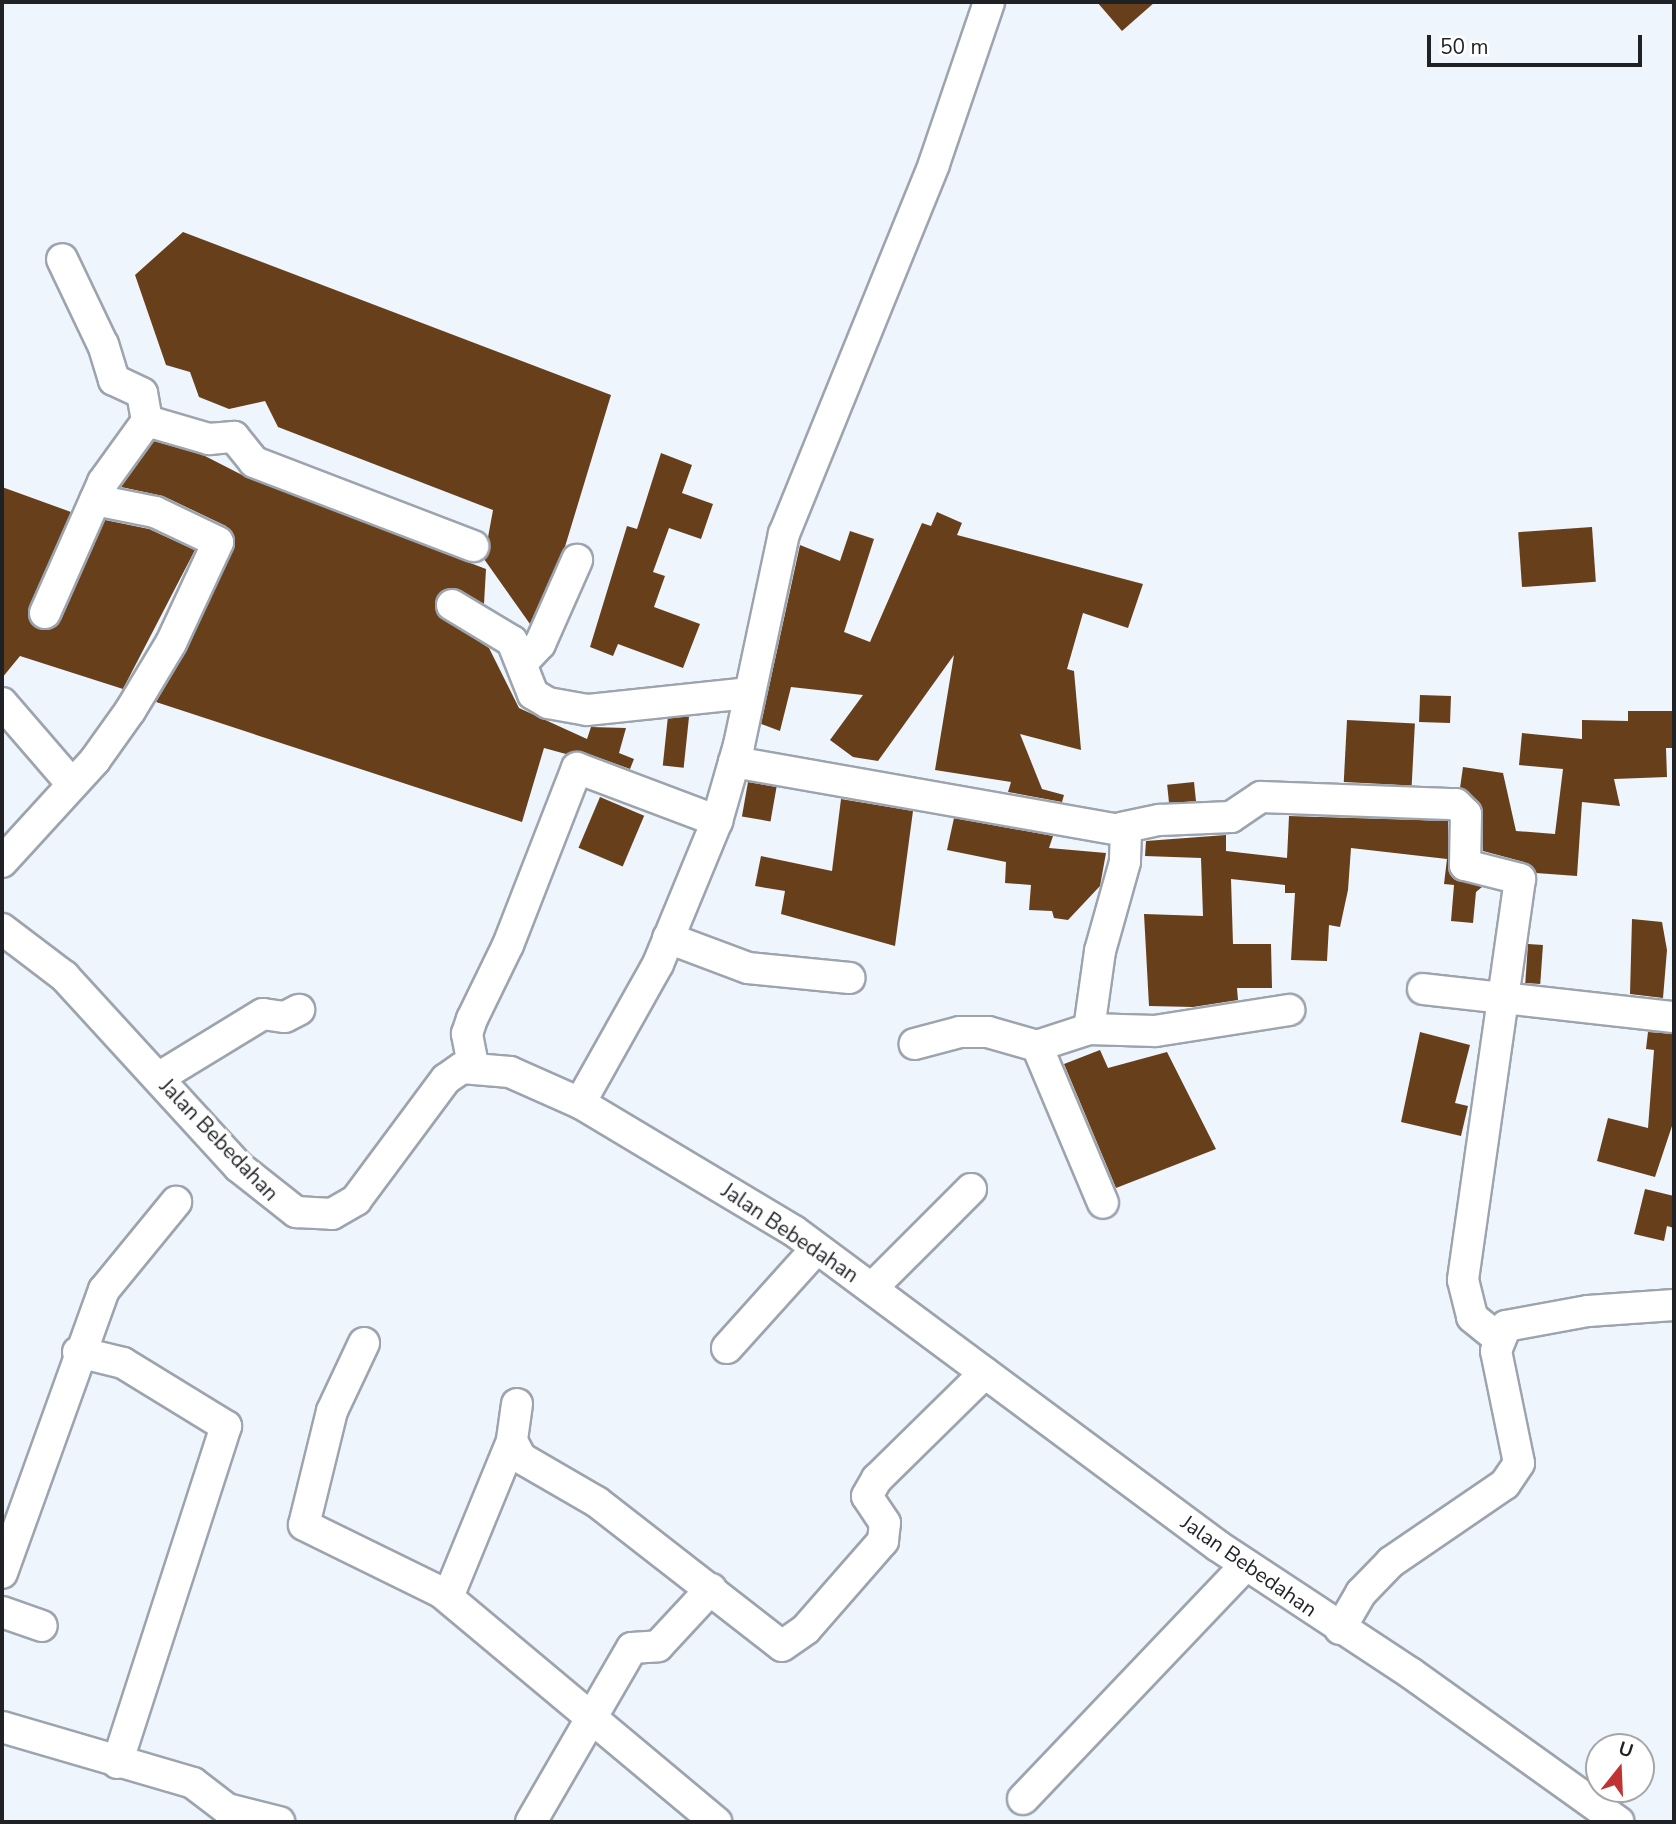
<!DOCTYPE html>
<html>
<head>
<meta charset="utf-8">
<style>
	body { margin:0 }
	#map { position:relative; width:1676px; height:1824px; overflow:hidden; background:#eef5fd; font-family:"Nunito Sans",sans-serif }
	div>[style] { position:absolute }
	.building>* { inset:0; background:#67401b; transform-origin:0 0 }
	.roads { filter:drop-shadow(2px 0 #9da4ae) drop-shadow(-2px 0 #9da4ae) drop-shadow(0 2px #9da4ae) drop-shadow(0 -2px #9da4ae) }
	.minor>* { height:30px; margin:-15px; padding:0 15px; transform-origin:15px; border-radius:15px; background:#fff }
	span { translate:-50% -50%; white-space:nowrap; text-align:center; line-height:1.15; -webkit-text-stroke:7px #fff; paint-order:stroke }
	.street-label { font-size:21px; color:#1f2125 }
	.frame { position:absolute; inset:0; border:4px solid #1f2125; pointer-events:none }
	.north { position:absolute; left:1585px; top:1733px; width:70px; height:70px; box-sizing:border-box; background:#fff; border:2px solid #a5a6a8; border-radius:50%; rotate:18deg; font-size:19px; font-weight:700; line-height:28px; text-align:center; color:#1f2125 }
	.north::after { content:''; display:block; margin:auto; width:24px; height:32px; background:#c13332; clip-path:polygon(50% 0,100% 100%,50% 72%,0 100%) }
	.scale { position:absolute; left:1427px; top:35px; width:215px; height:32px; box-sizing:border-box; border:4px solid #1f2125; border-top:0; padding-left:9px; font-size:21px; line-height:24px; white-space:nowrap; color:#1f2125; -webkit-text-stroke:5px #fff; paint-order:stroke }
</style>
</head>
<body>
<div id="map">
	<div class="building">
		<i style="clip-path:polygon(1097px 2px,1155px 2px,1122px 31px)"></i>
		<i style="clip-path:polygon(183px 232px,611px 395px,564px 550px,530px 624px,484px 559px,493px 510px,278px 427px,265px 401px,229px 409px,199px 397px,190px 372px,166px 365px,135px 275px)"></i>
		<i style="clip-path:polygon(154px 441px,203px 455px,248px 478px,486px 569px,484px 604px,452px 588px,437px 597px,437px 614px,489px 648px,519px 708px,587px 739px,591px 727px,626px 728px,619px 753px,634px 759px,630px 769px,583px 752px,566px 754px,544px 748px,522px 822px,156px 702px,187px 650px,235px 541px,226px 526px,163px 496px,121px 487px)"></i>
		<i style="clip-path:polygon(661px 453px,692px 465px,682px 493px,713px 504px,701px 539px,669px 528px,653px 572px,665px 576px,654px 607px,700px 624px,683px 668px,618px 644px,613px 656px,590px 647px,627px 526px,637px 529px)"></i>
		<i style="clip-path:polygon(2px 487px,71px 512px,29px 607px,31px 623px,39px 629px,55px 627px,61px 620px,105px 520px,149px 529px,195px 550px,123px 689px,20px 656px,2px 678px)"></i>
		<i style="clip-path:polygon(937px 512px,962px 523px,957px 535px,1143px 584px,1128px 628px,1083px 613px,1067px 669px,1074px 671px,1081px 750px,1020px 734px,1042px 789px,1064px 795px,1062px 802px,1008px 792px,1011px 782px,935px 770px,954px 655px,878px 761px,853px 757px,830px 740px,863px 695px,791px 687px,780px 731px,761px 724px,800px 545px,840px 561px,850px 531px,874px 539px,844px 632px,870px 642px,922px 523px,931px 526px)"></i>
		<i style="left:1592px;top:527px;width:55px;height:74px;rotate:86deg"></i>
		<i style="left:1420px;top:695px;width:31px;height:27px;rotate:2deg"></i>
		<i style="clip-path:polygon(1628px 711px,1674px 711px,1673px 748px,1666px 748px,1667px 777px,1614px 779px,1620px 806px,1582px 802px,1577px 876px,1536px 873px,1524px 862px,1483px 851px,1482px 808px,1460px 788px,1463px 767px,1503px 773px,1516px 831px,1555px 834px,1563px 769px,1519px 765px,1522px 733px,1582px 739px,1582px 720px,1628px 721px)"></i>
		<i style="left:689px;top:717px;width:51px;height:21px;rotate:96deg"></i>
		<i style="left:1347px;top:720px;width:68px;height:62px;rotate:3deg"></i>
		<i style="left:748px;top:782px;width:29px;height:35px;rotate:10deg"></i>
		<i style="left:1194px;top:782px;width:19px;height:27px;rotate:84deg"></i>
		<i style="left:600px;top:797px;width:48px;height:55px;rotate:23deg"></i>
		<i style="clip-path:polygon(841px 799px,913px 811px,895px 946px,781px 914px,785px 891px,755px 886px,761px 856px,832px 871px)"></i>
		<i style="clip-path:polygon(1289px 816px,1448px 821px,1449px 873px,1482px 887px,1476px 892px,1473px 923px,1451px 921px,1454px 885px,1444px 884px,1447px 859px,1351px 848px,1348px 890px,1340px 927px,1329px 925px,1327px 961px,1291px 960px,1295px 893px,1285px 893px,1285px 885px,1231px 879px,1233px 944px,1271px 944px,1272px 988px,1237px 988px,1238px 1000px,1193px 1007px,1149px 1006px,1144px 914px,1203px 916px,1201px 858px,1145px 856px,1146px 841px,1226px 835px,1226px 851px,1287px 858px)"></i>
		<i style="clip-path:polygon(954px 818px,1053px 836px,1049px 848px,1106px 853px,1100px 886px,1068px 920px,1054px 918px,1052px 911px,1029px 910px,1031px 885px,1005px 883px,1006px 862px,947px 850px)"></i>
		<i style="clip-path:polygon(1632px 919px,1662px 922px,1667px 950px,1663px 998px,1630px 994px)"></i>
		<i style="left:1528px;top:944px;width:15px;height:39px;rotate:4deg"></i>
		<i style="clip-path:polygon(1420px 1032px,1470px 1045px,1455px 1103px,1468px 1106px,1461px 1136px,1401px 1122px)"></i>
		<i style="clip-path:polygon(1648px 1032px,1674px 1034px,1674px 1120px,1655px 1177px,1597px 1161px,1608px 1118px,1648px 1128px,1654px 1050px,1646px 1049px)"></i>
		<i style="clip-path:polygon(1100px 1050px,1108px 1068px,1167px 1052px,1216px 1149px,1116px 1188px,1064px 1064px)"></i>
		<i style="clip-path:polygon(1645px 1189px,1674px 1196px,1674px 1228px,1667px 1226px,1664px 1241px,1634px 1234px)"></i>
	</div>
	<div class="roads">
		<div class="minor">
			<i style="left:147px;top:421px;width:65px;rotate:16.2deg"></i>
			<i style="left:209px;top:439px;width:25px;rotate:-5deg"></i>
			<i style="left:234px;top:437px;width:32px;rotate:51deg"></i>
			<i style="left:254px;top:462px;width:235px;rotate:21deg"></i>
			<i style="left:452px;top:605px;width:70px;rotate:31deg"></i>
			<i style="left:512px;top:641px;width:57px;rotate:68.4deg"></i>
			<i style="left:533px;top:694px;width:17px;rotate:31deg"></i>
			<i style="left:548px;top:703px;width:40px;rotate:10deg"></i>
			<i style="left:587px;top:710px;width:163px;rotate:-6deg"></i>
			<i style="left:45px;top:613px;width:143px;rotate:-66.1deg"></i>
			<i style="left:103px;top:482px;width:75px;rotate:-54.2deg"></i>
			<i style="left:147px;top:421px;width:28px;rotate:-100deg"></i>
			<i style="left:142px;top:393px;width:31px;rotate:-155deg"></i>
			<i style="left:114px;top:380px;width:37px;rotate:-107deg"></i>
			<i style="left:103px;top:345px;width:95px;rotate:-115.5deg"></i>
			<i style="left:523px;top:662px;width:25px;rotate:-47deg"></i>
			<i style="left:540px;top:644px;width:92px;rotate:-66.2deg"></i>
			<i style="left:2px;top:703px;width:107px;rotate:49.2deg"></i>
			<i style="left:734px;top:762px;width:398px;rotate:10deg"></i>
			<i style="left:1126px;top:831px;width:31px;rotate:92deg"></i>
			<i style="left:1125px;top:862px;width:92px;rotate:105.7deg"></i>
			<i style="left:1100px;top:951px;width:79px;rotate:98deg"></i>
			<i style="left:1089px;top:1029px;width:55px;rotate:161.9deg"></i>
			<i style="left:1037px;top:1046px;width:51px;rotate:-164.1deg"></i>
			<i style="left:988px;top:1032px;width:28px;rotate:180deg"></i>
			<i style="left:960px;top:1032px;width:47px;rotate:165.1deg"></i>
			<i style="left:1121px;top:828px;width:40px;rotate:-12deg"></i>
			<i style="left:1160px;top:820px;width:71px;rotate:-2.4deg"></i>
			<i style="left:1231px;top:817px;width:36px;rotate:-34deg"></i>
			<i style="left:1261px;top:797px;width:195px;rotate:2.1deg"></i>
			<i style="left:1456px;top:804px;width:14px;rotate:45deg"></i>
			<i style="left:1466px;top:814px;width:51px;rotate:91.1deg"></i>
			<i style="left:1465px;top:865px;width:57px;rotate:14.3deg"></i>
			<i style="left:1520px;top:879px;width:405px;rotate:98.1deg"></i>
			<i style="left:1463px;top:1280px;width:38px;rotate:76deg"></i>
			<i style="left:1472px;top:1317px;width:35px;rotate:39deg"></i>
			<i style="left:2px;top:862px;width:138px;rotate:-47.6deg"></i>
			<i style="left:95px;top:760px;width:60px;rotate:-54.5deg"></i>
			<i style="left:130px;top:711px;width:79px;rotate:-58.9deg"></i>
			<i style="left:171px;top:643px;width:111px;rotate:-65deg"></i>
			<i style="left:218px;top:542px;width:70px;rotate:-154.5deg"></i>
			<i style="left:155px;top:512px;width:61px;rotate:-168.7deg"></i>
			<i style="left:2px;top:929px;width:78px;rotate:37.2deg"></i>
			<i style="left:64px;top:976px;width:259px;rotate:47.5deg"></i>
			<i style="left:239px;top:1167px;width:73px;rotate:38.3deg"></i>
			<i style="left:296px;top:1212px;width:36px;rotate:3deg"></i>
			<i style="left:332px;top:1214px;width:28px;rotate:-30deg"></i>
			<i style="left:356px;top:1200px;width:151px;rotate:-53.4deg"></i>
			<i style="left:446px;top:1079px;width:19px;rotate:-35deg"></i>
			<i style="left:462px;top:1068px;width:48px;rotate:4.8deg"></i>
			<i style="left:510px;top:1072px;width:77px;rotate:23.9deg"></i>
			<i style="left:580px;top:1103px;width:249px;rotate:30.9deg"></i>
			<i style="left:794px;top:1231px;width:528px;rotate:36.61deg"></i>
			<i style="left:1218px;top:1546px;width:232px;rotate:33.4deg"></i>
			<i style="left:1412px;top:1674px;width:254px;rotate:35.6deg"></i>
			<i style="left:668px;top:938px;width:85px;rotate:20.6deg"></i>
			<i style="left:748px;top:968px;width:102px;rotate:5.6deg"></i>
			<i style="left:1423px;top:989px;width:253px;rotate:6.4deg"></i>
			<i style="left:1089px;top:1029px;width:66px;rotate:1.7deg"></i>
			<i style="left:1155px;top:1031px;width:136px;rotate:-8.9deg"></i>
			<i style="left:1037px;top:1046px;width:170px;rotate:67.2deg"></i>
			<i style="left:473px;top:1065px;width:32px;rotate:-101deg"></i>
			<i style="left:467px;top:1034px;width:16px;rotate:-72deg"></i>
			<i style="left:472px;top:1019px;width:82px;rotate:-64.1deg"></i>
			<i style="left:508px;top:945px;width:190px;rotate:-68.7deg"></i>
			<i style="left:577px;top:768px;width:150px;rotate:20.7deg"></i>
			<i style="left:158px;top:1078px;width:123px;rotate:-31.4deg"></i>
			<i style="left:263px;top:1014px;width:22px;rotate:8deg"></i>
			<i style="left:285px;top:1017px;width:16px;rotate:-27deg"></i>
			<i style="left:580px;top:1103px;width:159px;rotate:-60.7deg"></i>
			<i style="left:658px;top:964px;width:155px;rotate:-67.6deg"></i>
			<i style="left:717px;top:821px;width:79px;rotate:-73.9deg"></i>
			<i style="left:739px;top:745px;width:216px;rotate:-78deg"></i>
			<i style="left:784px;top:534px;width:399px;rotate:-67.9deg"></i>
			<i style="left:934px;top:164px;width:171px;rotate:-71.2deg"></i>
			<i style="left:872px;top:1288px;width:140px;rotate:-45deg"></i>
			<i style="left:364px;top:1343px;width:75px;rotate:115.2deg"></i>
			<i style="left:332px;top:1411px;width:117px;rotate:103.8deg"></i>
			<i style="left:304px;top:1525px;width:153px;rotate:26.1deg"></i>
			<i style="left:441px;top:1592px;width:359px;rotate:39.9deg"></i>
			<i style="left:727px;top:1348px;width:133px;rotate:-48deg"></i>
			<i style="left:78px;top:1352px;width:46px;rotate:13.7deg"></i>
			<i style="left:123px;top:1363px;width:121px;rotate:31.5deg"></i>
			<i style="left:226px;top:1426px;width:354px;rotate:107.9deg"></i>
			<i style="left:517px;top:1404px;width:37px;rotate:98deg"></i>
			<i style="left:512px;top:1441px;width:19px;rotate:62deg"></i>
			<i style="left:521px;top:1458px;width:88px;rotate:30.1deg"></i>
			<i style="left:597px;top:1502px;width:234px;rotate:37.9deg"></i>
			<i style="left:782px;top:1646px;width:29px;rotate:-35deg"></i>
			<i style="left:806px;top:1629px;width:117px;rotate:-48.8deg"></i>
			<i style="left:883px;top:1541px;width:18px;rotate:-84deg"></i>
			<i style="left:885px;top:1523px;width:32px;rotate:-124deg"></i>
			<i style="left:867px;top:1496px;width:20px;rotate:-60deg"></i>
			<i style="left:877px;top:1479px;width:151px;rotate:-44.5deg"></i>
			<i style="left:2px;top:1573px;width:301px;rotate:-70.2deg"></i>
			<i style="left:104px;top:1290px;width:114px;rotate:-50.7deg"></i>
			<i style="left:448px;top:1597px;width:169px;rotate:-67.7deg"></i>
			<i style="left:2px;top:1612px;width:42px;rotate:19.3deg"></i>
			<i style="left:1340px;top:1629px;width:42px;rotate:-59.7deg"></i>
			<i style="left:1361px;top:1593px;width:43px;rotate:-45.9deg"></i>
			<i style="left:1391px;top:1562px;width:138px;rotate:-34.4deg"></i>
			<i style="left:1505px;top:1484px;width:25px;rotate:-56deg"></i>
			<i style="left:1519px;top:1463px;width:114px;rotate:-101.6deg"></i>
			<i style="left:1496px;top:1351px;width:27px;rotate:-68deg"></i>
			<i style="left:1506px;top:1326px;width:83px;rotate:-10.4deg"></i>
			<i style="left:1588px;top:1311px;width:86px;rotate:-4deg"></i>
			<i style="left:2px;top:1727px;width:199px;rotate:16.3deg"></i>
			<i style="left:193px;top:1783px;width:43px;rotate:37.4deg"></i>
			<i style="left:227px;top:1809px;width:54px;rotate:14deg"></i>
			<i style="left:1023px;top:1799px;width:323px;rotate:-46.4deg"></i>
			<i style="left:531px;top:1822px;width:201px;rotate:-59.9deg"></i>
			<i style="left:632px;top:1648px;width:26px;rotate:-4deg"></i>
			<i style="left:658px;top:1646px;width:78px;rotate:-47.1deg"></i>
		</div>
	</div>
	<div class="street-label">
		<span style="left:219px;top:1140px;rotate:46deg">Jalan Bebedahan</span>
		<span style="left:790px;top:1233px;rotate:34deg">Jalan Bebedahan</span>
		<span style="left:1249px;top:1566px;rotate:35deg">Jalan Bebedahan</span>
	</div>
	<div class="frame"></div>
	<div class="north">U</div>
	<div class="scale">50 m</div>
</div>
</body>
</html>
